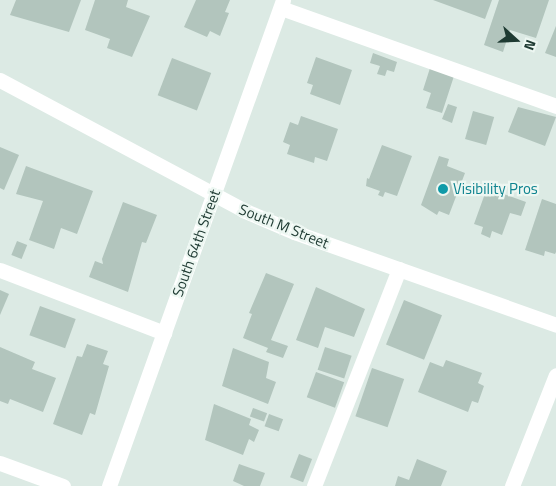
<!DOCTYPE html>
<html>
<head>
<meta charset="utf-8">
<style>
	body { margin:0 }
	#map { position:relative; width:556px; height:486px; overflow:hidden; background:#dceae4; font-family:"Titillium Web",sans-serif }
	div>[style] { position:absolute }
	.building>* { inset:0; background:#b2c5bd; transform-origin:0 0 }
	.minor>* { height:15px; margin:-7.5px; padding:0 7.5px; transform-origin:7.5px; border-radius:7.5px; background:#fff }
	.dots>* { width:14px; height:14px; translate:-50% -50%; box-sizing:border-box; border:2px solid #edf7f2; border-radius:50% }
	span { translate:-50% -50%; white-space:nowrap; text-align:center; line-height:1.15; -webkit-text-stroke:4.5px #edf7f2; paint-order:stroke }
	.culture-label { font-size:15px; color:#0d838f }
	.left { translate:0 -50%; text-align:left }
	.street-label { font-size:15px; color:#1e3a32 }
	.north { position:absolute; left:491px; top:15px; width:50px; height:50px; -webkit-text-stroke:4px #edf7f2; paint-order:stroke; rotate:110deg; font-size:14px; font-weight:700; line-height:20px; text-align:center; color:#1e3a32 }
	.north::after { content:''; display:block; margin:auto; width:18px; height:22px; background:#1e3a32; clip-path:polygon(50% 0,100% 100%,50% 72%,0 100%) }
</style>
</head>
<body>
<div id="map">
	<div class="building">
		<i style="clip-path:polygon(16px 0,81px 0,69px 32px,10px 15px)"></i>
		<i style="clip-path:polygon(95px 0,128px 0,126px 7px,150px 16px,132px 57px,107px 48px,110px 39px,85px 30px)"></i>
		<i style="clip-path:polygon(196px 0,230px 0,225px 12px,229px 13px,220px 36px,210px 31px,207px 37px,184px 27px)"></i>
		<i style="clip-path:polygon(433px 0,492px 0,485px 19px)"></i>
		<i style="clip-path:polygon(499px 0,549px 0,536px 38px,510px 30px,503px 52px,484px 45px)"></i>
		<i style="clip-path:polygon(556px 26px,556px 57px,545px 53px)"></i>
		<i style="clip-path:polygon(373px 53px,397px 62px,394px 72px,387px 70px,385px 76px,377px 74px,380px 66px,370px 63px)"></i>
		<i style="clip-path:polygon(316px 57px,352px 70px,340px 105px,310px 94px,313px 85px,307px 83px)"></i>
		<i style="left:172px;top:58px;width:42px;height:40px;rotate:21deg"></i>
		<i style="clip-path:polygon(430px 68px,454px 76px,442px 113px,426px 108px,431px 93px,423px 90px)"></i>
		<i style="clip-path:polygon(448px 104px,457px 107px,452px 123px,442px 119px)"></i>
		<i style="clip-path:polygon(518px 107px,556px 117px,545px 146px,508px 132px)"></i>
		<i style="left:473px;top:111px;width:22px;height:29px;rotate:16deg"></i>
		<i style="clip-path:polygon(301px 116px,338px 129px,327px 161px,315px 157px,314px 163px,287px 154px,290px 145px,283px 142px,290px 122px,298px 125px)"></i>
		<i style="clip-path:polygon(382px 145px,412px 156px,397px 196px,385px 192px,383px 197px,378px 195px,380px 191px,366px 186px,367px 178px,369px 179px)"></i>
		<i style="clip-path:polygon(0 147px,19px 155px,4px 190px,0 188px)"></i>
		<i style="clip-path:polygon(439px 156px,449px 159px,447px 166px,465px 173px,449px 215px,439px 211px,437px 215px,421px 205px)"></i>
		<i style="clip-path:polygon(26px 166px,93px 191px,77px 234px,61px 228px,54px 249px,29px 240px,43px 201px,16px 194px)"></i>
		<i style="clip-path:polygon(487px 188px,526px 202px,521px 216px,510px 213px,502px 235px,492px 231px,490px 238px,481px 234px,483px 227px,474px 224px)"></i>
		<i style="clip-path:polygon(542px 199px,556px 204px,556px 252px,555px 254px,545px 251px,544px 256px,525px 250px)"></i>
		<i style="clip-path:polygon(123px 202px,157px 215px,146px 243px,142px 242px,128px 292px,89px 277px,95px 261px,103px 264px,102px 259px)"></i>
		<i style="left:17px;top:241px;width:11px;height:15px;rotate:22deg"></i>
		<i style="clip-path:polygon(266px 273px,294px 284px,271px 340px,288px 346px,283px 358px,266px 352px,268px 348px,243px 338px,252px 314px,249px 313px)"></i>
		<i style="clip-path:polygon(316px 287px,365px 309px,354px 337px,325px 327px,318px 348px,296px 340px)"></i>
		<i style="clip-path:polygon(0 290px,9px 294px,0 315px)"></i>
		<i style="left:404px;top:300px;width:41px;height:48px;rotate:22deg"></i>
		<i style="left:40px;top:306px;width:38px;height:31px;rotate:20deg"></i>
		<i style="clip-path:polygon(87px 344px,108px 351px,103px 364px,109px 366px,95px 415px,90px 413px,82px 435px,53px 424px,77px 356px,82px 357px)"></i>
		<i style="clip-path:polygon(0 347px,35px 362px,32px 369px,56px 378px,43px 412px,10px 399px,8px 404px,0 401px)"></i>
		<i style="left:325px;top:347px;width:28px;height:24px;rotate:18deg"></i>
		<i style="clip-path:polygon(233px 348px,269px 362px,266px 378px,276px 382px,268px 404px,222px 386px)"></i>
		<i style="clip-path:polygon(446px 360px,482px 373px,478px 383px,484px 386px,478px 403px,472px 401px,468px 412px,418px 392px,430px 362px,443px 367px)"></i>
		<i style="left:372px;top:368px;width:34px;height:51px;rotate:19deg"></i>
		<i style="left:316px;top:372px;width:30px;height:27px;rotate:20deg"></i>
		<i style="clip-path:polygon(214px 404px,251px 419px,249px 425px,259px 430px,254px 442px,249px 439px,243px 455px,205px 440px)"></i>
		<i style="left:253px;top:408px;width:15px;height:9px;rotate:20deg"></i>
		<i style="left:269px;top:414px;width:15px;height:13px;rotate:20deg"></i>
		<i style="left:299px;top:454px;width:14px;height:25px;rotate:21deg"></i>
		<i style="clip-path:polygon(417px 459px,447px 471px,441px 486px,395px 486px,398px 476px,409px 480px)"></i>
		<i style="clip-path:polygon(239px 464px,265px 473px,260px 486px,244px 486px,233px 481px)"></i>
	</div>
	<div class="minor">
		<i style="left:281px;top:8px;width:292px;rotate:19.6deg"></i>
		<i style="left:0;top:80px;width:276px;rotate:28.1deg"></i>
		<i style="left:243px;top:210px;width:56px;rotate:23.3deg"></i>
		<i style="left:294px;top:232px;width:278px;rotate:19.5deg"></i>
		<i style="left:0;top:270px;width:176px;rotate:21deg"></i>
		<i style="left:0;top:463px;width:67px;rotate:20.1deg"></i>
		<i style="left:109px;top:486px;width:516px;rotate:-70.3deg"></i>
		<i style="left:314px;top:486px;width:233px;rotate:-68.6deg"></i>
		<i style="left:512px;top:486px;width:119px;rotate:-68.4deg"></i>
	</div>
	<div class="dots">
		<i style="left:443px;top:189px;background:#0f9aa8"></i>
	</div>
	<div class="culture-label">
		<span class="left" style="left:453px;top:189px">Visibility Pros</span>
	</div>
	<div class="street-label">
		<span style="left:284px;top:226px;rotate:22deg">South M Street</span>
		<span style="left:196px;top:243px;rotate:-70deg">South 64th Street</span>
	</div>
	<div class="north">N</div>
</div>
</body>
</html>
